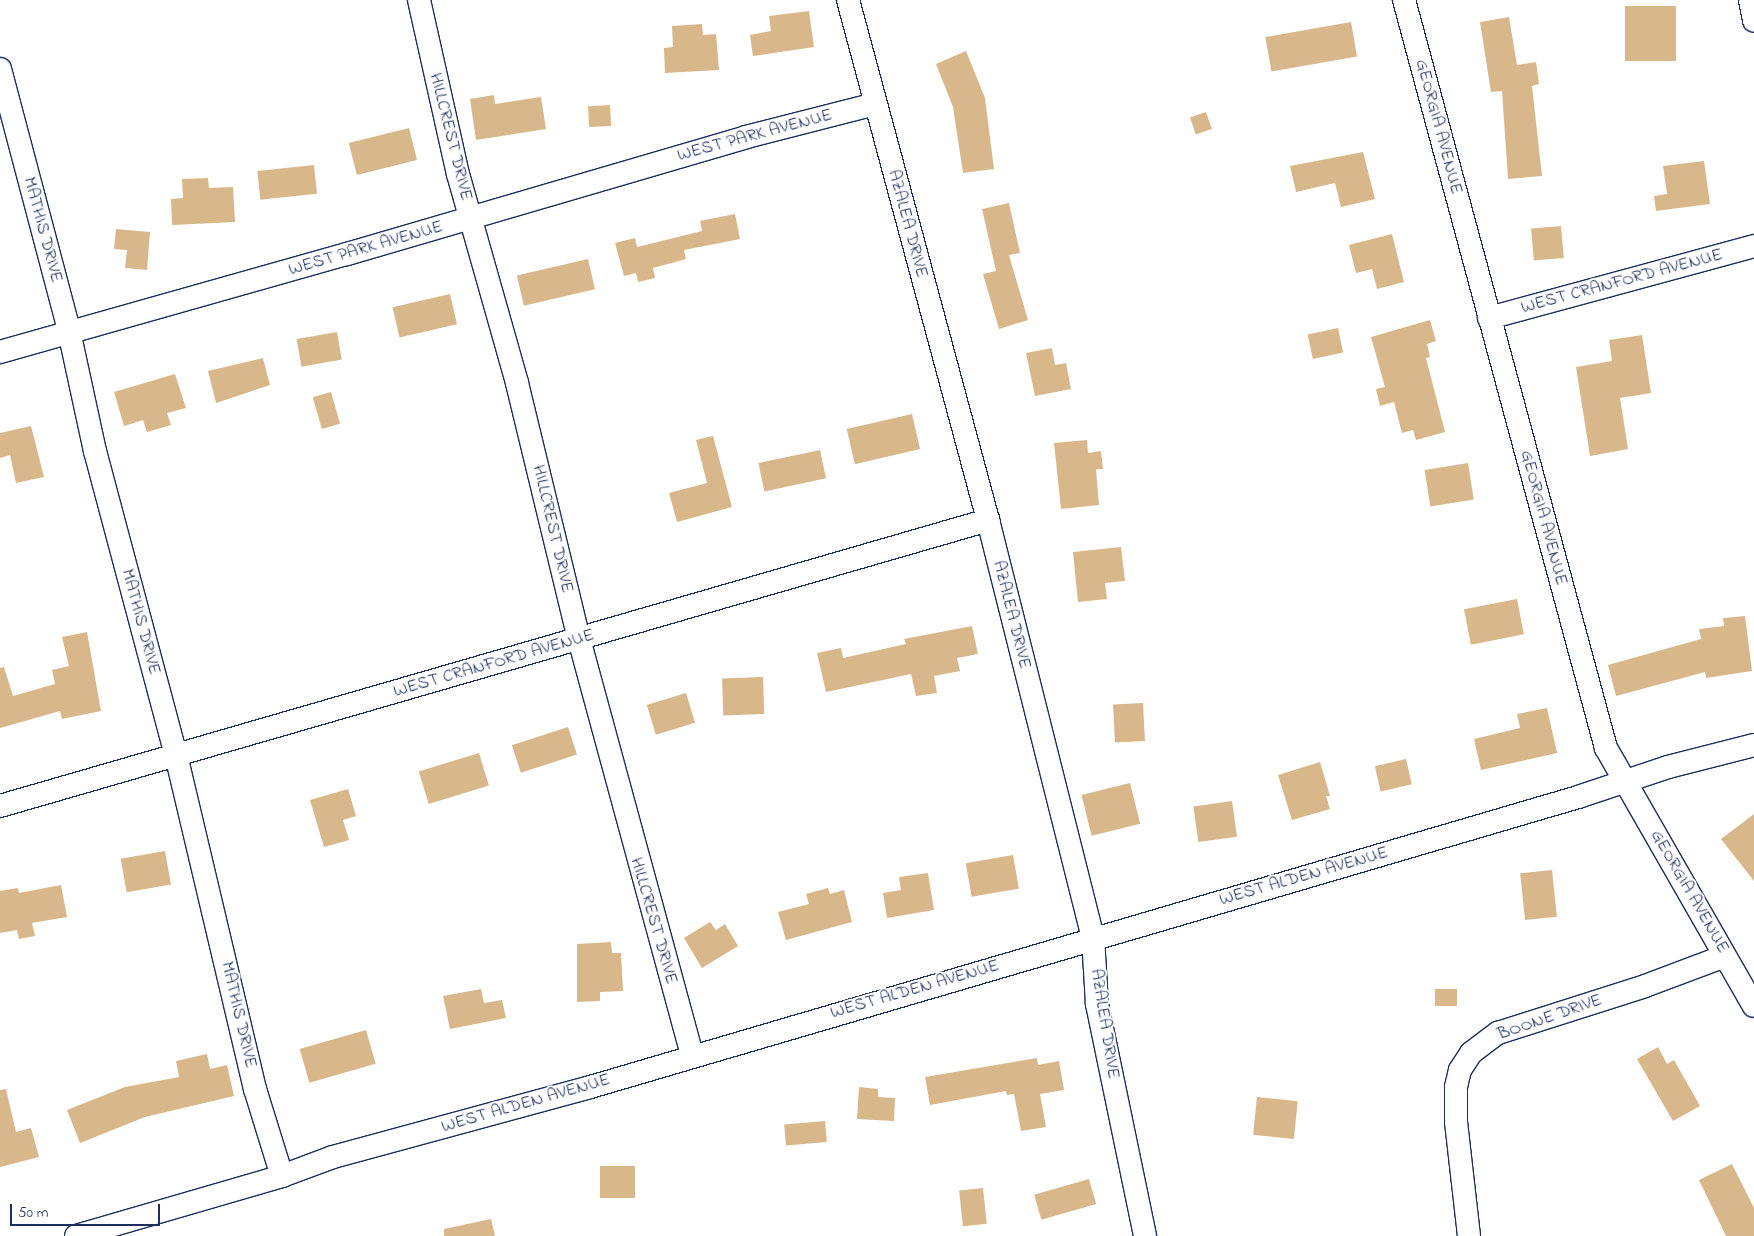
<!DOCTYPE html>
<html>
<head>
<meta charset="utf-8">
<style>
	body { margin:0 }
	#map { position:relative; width:1754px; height:1236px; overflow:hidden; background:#fff; font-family:"Indie Flower",sans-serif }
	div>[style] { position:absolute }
	.building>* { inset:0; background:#d8b78b; transform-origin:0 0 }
	.roads { filter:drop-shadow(1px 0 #1b2f5e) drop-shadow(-1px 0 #1b2f5e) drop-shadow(0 1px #1b2f5e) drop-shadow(0 -1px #1b2f5e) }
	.minor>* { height:22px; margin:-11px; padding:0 11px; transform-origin:11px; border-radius:11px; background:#fff }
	span { translate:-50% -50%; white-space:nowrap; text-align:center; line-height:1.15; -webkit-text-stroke:4px #fff; paint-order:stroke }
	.street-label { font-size:18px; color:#1b2f5e }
	.scale { position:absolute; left:10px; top:1204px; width:150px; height:22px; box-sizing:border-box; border:2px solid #1b2f5e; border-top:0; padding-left:6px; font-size:15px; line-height:18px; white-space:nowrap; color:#1b2f5e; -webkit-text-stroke:4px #fff; paint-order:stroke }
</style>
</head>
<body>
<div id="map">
	<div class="building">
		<i style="left:1625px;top:6px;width:51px;height:55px"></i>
		<i style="clip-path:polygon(809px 11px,814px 47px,753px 56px,750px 35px,771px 31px,769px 16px)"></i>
		<i style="clip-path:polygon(1509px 17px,1517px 65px,1536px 62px,1539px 84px,1532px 86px,1542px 176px,1508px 179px,1502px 91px,1491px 92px,1480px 22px)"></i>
		<i style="left:1351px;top:22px;width:35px;height:87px;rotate:80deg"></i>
		<i style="clip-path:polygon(702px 24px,703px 35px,716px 34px,719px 70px,665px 73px,664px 48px,673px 47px,672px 26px)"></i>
		<i style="clip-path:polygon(966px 51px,985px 98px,994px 169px,963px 173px,953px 107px,936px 64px)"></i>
		<i style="clip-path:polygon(494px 95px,495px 104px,541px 97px,546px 129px,476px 140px,470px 99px)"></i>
		<i style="left:610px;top:105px;width:21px;height:22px;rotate:87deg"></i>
		<i style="left:1206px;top:112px;width:18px;height:17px;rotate:71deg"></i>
		<i style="left:409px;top:128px;width:33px;height:62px;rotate:76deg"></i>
		<i style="clip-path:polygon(1363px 152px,1375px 199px,1341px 207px,1335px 183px,1296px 192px,1290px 166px)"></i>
		<i style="clip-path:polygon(1704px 161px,1710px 204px,1656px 211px,1654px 196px,1667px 194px,1663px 166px)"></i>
		<i style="left:314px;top:165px;width:29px;height:57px;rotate:84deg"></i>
		<i style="clip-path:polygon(208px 178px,209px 188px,233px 187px,235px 222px,172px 225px,171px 199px,183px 198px,182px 179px)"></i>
		<i style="clip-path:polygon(1009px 203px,1020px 253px,1009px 255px,1028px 320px,999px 329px,983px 274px,996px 271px,982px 209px)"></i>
		<i style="clip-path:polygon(735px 214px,740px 239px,684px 250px,686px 259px,653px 268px,655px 278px,638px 282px,636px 273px,624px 276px,615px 243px,635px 238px,637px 247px,702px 231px,700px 221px)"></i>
		<i style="left:1561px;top:226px;width:32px;height:30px;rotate:85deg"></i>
		<i style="clip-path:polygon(116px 229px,150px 232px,147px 270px,125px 268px,127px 250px,114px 249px)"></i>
		<i style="clip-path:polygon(1392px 234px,1404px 282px,1377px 289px,1372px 269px,1356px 273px,1349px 245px)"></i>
		<i style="left:588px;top:259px;width:31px;height:73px;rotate:77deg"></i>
		<i style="left:450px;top:294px;width:31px;height:59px;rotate:77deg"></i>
		<i style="clip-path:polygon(1430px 320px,1436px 341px,1427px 344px,1430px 357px,1426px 358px,1445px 432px,1416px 440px,1413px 430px,1402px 433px,1394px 402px,1380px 406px,1376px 389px,1385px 387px,1371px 337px)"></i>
		<i style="left:1338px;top:328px;width:25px;height:31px;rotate:78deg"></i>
		<i style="left:337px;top:332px;width:28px;height:41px;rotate:80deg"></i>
		<i style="clip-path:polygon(1642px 335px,1651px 393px,1620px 398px,1628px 449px,1590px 456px,1576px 367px,1612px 361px,1609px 340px)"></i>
		<i style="clip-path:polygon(1052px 348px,1055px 365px,1066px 363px,1071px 389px,1035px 396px,1026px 353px)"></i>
		<i style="clip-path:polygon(263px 358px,270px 385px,216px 403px,208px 371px)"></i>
		<i style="clip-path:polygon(175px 374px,186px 408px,167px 413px,171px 425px,147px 432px,143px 420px,124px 426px,114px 392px)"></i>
		<i style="left:331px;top:392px;width:33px;height:19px;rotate:74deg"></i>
		<i style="left:912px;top:414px;width:36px;height:67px;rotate:77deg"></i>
		<i style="clip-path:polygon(31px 426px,44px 477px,16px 483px,10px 455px,0 458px,0 433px)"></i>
		<i style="clip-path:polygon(713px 436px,732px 507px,677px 522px,669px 493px,707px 483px,696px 440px)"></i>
		<i style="clip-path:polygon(1087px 440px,1088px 453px,1101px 451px,1103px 469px,1096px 469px,1099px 505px,1061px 509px,1054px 443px)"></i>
		<i style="left:820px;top:450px;width:29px;height:63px;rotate:78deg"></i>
		<i style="left:1468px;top:463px;width:37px;height:44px;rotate:81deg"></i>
		<i style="clip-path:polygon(1121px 547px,1125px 581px,1105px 583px,1107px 599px,1078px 602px,1073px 552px)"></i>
		<i style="left:1517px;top:599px;width:36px;height:54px;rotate:79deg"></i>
		<i style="clip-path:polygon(1745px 616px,1752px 671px,1706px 678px,1705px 672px,1616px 696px,1608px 665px,1701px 639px,1699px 629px,1724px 626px,1723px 618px)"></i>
		<i style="clip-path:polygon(972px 626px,978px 654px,957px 658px,960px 671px,934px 676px,937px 693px,916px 696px,911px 674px,826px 692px,817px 653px,841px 648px,843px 658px,906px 644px,904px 639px)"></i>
		<i style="clip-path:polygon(87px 632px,101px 711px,62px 719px,60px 711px,0 728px,0 668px,4px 667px,13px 696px,55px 684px,52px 670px,69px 666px,62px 637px)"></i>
		<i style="left:763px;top:677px;width:37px;height:41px;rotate:88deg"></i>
		<i style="left:686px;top:693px;width:31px;height:41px;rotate:73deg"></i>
		<i style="left:1143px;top:703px;width:38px;height:30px;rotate:87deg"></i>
		<i style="clip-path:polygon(1547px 708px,1557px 753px,1481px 770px,1474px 739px,1520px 728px,1517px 714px)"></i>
		<i style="left:568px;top:727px;width:29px;height:59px;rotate:72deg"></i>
		<i style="left:479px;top:753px;width:34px;height:63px;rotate:73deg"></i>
		<i style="left:1406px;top:759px;width:26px;height:32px;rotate:77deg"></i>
		<i style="clip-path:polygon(1320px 762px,1330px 796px,1326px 796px,1330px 809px,1292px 820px,1278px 775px)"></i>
		<i style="left:1130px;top:783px;width:42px;height:50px;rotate:76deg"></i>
		<i style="clip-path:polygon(348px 789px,356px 816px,343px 820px,349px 840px,324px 847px,310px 800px)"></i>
		<i style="left:1232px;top:801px;width:36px;height:39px;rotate:82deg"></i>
		<i style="clip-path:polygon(1754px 814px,1754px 881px,1721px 839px)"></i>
		<i style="left:165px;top:851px;width:34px;height:45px;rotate:80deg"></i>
		<i style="left:1013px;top:855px;width:34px;height:48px;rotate:80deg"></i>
		<i style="left:1552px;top:870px;width:47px;height:32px;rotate:84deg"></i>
		<i style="clip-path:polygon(928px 873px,934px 910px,887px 918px,883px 893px,901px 890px,899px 877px)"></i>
		<i style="clip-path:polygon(61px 885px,67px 917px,32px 923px,35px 936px,19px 939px,17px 930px,0 933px,0 891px,18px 888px,19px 893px)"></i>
		<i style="clip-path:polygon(828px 888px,830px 894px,844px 890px,852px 922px,786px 940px,778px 912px,809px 904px,806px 894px)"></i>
		<i style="clip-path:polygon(710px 922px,716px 930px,725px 924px,738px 946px,702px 968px,684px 938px)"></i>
		<i style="clip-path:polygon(611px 942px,612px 953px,621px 953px,623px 991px,600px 992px,600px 1001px,577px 1002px,577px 944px)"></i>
		<i style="clip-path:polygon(481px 989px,484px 1003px,502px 1000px,506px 1018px,450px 1029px,443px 996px)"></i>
		<i style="left:1435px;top:989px;width:22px;height:17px"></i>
		<i style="left:366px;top:1030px;width:35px;height:69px;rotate:74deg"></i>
		<i style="clip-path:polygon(1658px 1047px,1667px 1064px,1674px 1060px,1700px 1106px,1673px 1121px,1637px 1059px)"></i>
		<i style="clip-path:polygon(207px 1054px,210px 1069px,227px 1065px,234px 1096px,145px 1117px,80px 1143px,67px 1110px,125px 1087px,179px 1077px,176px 1061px)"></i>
		<i style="clip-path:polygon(1037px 1058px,1038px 1065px,1059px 1061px,1064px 1090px,1040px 1094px,1046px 1127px,1021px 1131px,1014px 1094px,1007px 1095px,1006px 1091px,930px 1105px,925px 1077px)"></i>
		<i style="clip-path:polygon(859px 1087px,878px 1089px,878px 1097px,895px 1098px,894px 1121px,857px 1119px)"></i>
		<i style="clip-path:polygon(6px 1089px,16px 1132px,31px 1128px,39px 1157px,0 1167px,0 1090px)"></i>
		<i style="left:1257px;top:1097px;width:41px;height:38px;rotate:6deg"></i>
		<i style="left:825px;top:1121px;width:21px;height:41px;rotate:85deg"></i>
		<i style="clip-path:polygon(1732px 1164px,1754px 1208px,1754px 1236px,1726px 1236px,1699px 1180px)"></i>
		<i style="left:635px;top:1166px;width:32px;height:35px;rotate:90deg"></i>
		<i style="left:1089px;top:1179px;width:26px;height:57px;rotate:74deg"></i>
		<i style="left:983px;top:1188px;width:36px;height:24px;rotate:84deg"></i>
		<i style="clip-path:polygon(491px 1219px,495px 1236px,444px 1236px,444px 1229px)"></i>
	</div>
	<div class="roads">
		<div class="minor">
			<i style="left:419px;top:0;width:178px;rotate:77.4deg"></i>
			<i style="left:458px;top:174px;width:217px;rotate:74.2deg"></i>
			<i style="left:517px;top:383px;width:263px;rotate:76.4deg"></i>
			<i style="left:579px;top:639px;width:432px;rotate:74.8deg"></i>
			<i style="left:848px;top:0;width:539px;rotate:74.93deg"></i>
			<i style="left:988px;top:520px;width:430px;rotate:75.9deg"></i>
			<i style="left:1093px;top:937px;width:67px;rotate:86.6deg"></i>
			<i style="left:1097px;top:1004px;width:237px;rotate:78.3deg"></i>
			<i style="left:1404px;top:0;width:775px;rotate:74.89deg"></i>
			<i style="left:1606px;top:748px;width:297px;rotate:60.2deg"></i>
			<i style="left:1750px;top:0;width:21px;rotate:79deg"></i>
			<i style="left:0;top:69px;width:271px;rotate:75.2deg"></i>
			<i style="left:69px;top:331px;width:123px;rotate:77.8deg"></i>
			<i style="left:95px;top:451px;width:315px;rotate:75.1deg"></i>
			<i style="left:176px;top:755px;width:343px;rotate:76.7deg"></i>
			<i style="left:255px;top:1089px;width:91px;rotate:72.8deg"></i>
			<i style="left:1489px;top:318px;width:275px;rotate:-15.2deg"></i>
			<i style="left:0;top:352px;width:361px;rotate:-15.8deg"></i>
			<i style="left:347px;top:254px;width:416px;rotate:-16.3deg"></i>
			<i style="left:746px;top:137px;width:133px;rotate:-14.3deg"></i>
			<i style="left:0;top:806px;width:1029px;rotate:-16.14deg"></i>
			<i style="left:76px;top:1236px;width:215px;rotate:-16.2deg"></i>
			<i style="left:282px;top:1176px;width:54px;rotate:-20.4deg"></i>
			<i style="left:333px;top:1157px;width:263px;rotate:-15.2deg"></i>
			<i style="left:587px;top:1088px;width:1033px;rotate:-16.36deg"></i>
			<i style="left:1578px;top:797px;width:95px;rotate:-18.4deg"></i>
			<i style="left:1668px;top:767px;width:89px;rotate:-14.3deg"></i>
			<i style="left:1469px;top:1236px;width:115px;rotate:-96.5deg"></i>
			<i style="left:1456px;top:1122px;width:35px;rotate:-90deg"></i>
			<i style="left:1456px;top:1087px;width:17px;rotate:-77deg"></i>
			<i style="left:1460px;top:1070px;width:20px;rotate:-57deg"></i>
			<i style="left:1471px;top:1053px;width:34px;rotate:-37deg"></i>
			<i style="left:1498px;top:1033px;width:154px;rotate:-17.7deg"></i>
			<i style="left:1645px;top:986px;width:85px;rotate:-20.6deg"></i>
		</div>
	</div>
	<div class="street-label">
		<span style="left:1438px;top:127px;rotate:75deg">GEORGIA AVENUE</span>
		<span style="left:755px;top:136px;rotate:-15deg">WEST PARK AVENUE</span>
		<span style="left:450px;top:137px;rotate:76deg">HILLCREST DRIVE</span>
		<span style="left:907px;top:224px;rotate:75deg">AZALEA DRIVE</span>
		<span style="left:42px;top:230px;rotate:75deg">MATHIS DRIVE</span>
		<span style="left:366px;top:249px;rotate:-16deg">WEST PARK AVENUE</span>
		<span style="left:1622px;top:282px;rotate:-15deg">WEST CRANFORD AVENUE</span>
		<span style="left:1543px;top:518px;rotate:75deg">GEORGIA AVENUE</span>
		<span style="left:552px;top:529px;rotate:77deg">HILLCREST DRIVE</span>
		<span style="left:1011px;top:615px;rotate:76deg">AZALEA DRIVE</span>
		<span style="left:140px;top:622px;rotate:75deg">MATHIS DRIVE</span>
		<span style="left:494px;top:664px;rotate:-16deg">WEST CRANFORD AVENUE</span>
		<span style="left:1304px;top:877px;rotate:-16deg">WEST ALDEN AVENUE</span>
		<span style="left:1689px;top:892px;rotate:60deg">GEORGIA AVENUE</span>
		<span style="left:653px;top:921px;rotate:74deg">HILLCREST DRIVE</span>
		<span style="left:915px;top:990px;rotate:-16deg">WEST ALDEN AVENUE</span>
		<span style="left:238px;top:1015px;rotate:77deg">MATHIS DRIVE</span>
		<span style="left:1550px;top:1018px;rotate:-19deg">BOONE DRIVE</span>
		<span style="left:1104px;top:1024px;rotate:81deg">AZALEA DRIVE</span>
		<span style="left:526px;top:1104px;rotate:-16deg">WEST ALDEN AVENUE</span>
	</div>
	<div class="scale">50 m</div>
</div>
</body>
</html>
